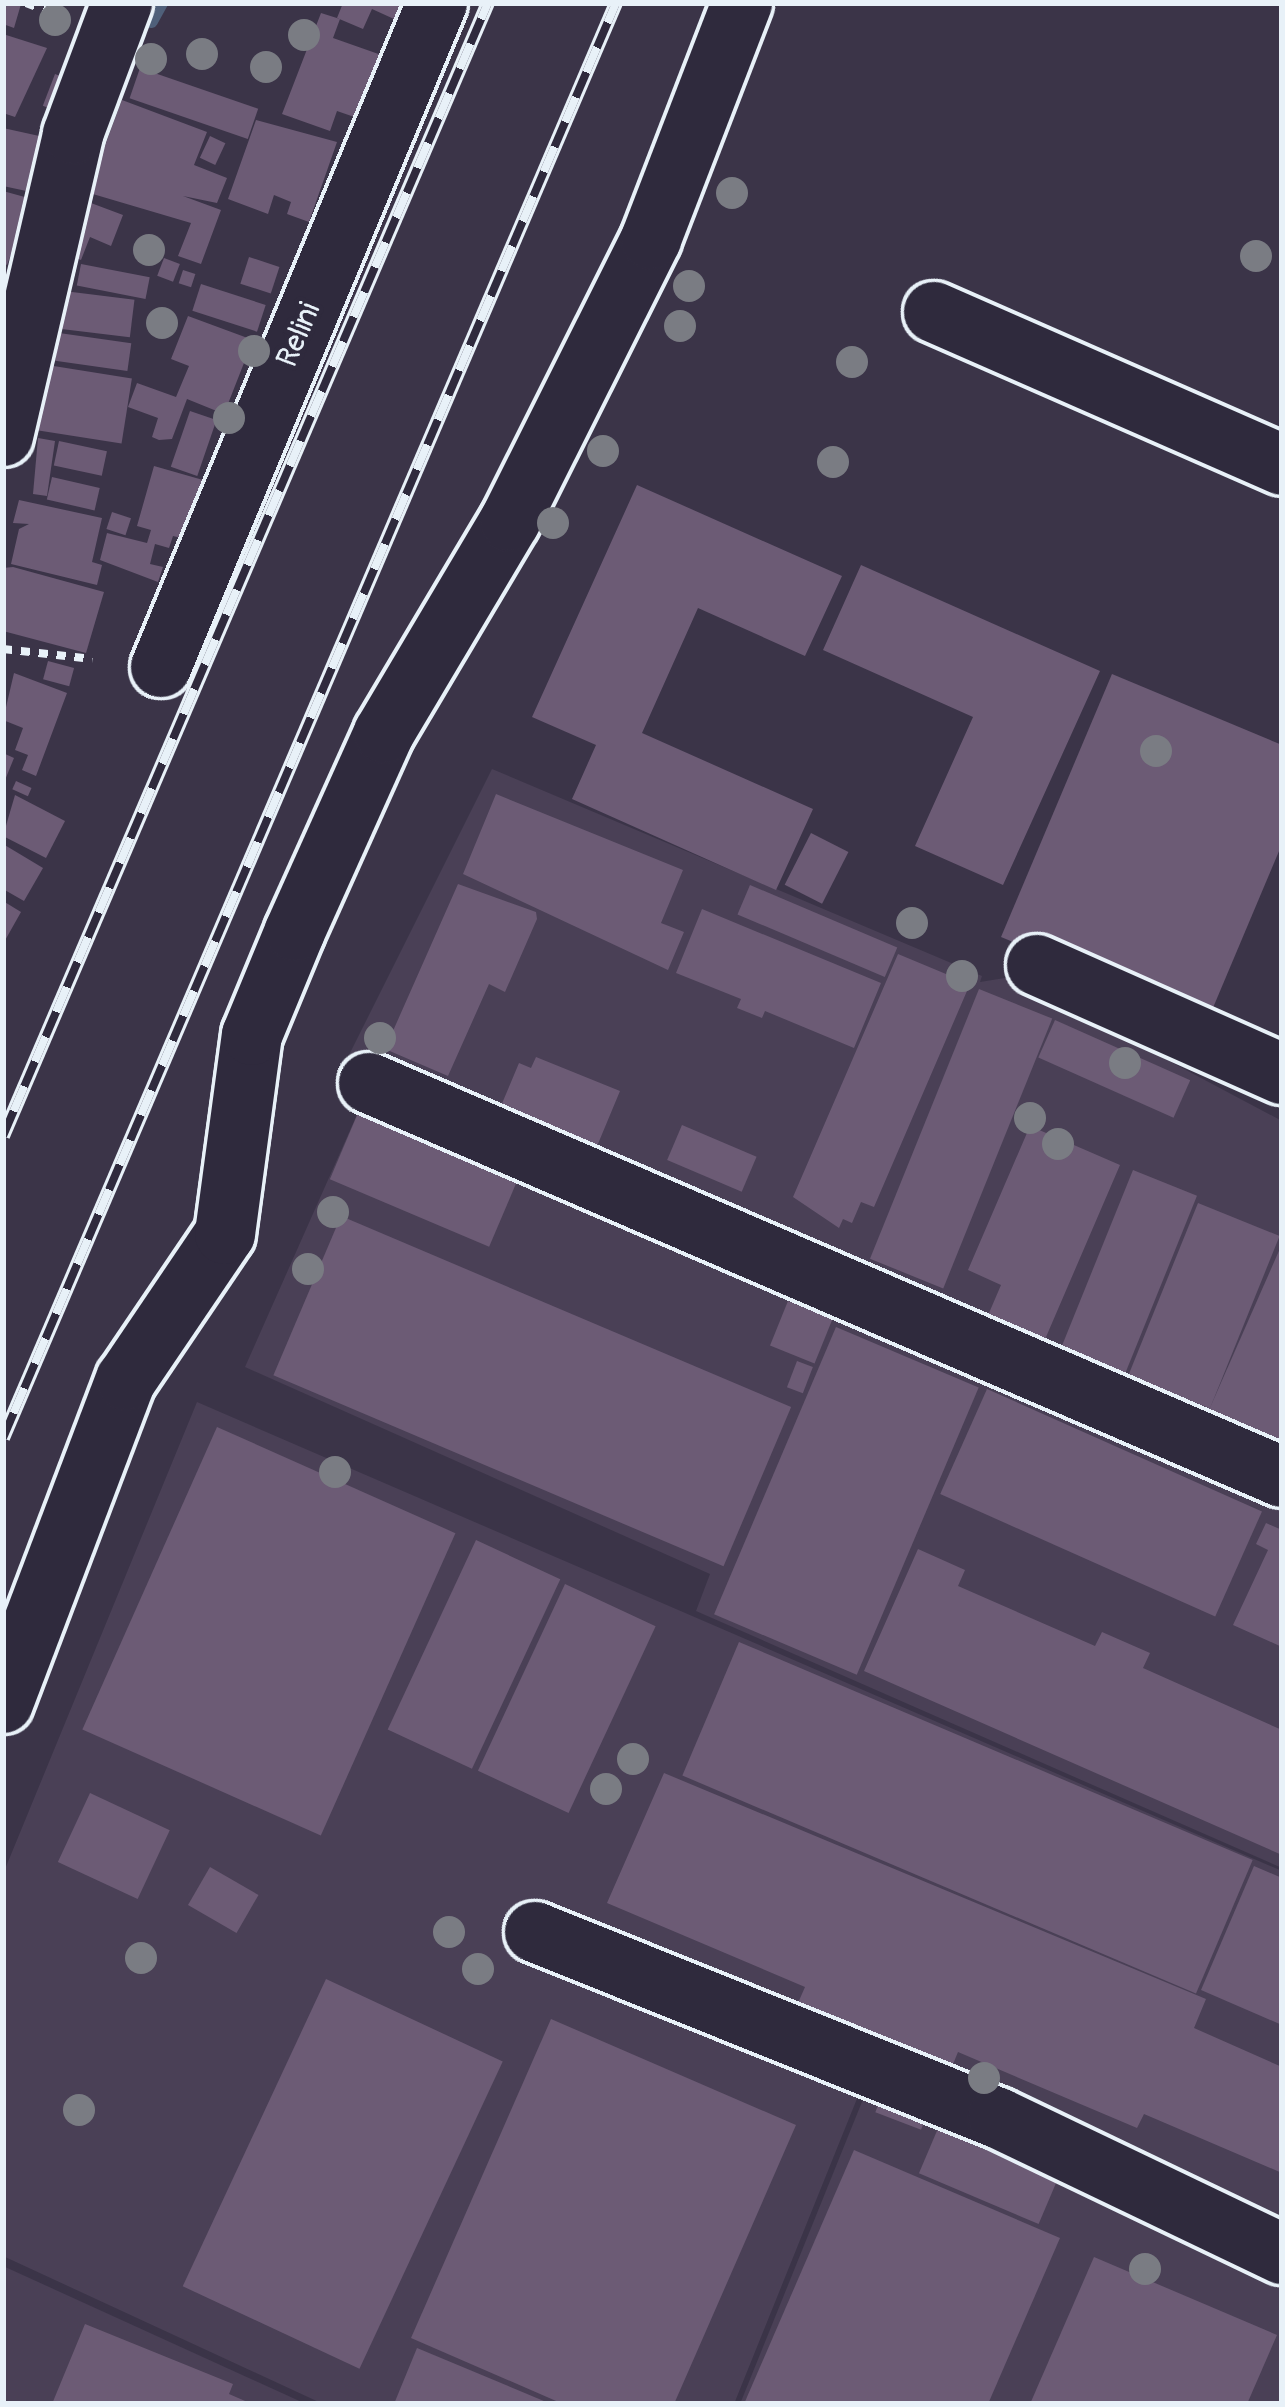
<!DOCTYPE html>
<html>
<head>
<meta charset="utf-8">
<style>
	body { margin:0 }
	#map { position:relative; width:1285px; height:2407px; overflow:hidden; background:#3b3448; font-family:Pangolin,sans-serif }
	div>[style] { position:absolute }
	.built>* { inset:0; background:#4a4056 }
	.stream>* { height:14px; margin:-7px; padding:0 7px; transform-origin:7px; border-radius:7px; background:#4f607a }
	.building>* { inset:0; background:#6c5b75; transform-origin:0 0 }
	.path>* { height:8px; margin-top:-4px; transform-origin:0; background:repeating-linear-gradient(90deg,#e8f1f8 0 9px,transparent 0 18px) }
	.roads { filter:drop-shadow(3px 0 #e8f1f8) drop-shadow(-3px 0 #e8f1f8) drop-shadow(0 3px #e8f1f8) drop-shadow(0 -3px #e8f1f8) }
	.minor>* { height:60px; margin:-30px; padding:0 30px; transform-origin:30px; border-radius:30px; background:#2f2a3d }
	.rail>* { height:14px; margin-top:-7px; transform-origin:0; background:repeating-linear-gradient(90deg,#2f2a3d 0 27px,#e8f1f8 0 54px); box-sizing:border-box; border-block:3px solid #e8f1f8 }
	.trees>* { width:32px; height:32px; margin:-16px; border-radius:50%; background:#7a7c83 }
	span { translate:-50% -50%; white-space:nowrap; text-align:center; line-height:1.15; -webkit-text-stroke:9px #2f2a3d; paint-order:stroke }
	.street-label { font-size:30px; color:#e8f1f8 }
	.frame { position:absolute; inset:0; border:6px solid #e8f1f8; pointer-events:none }
</style>
</head>
<body>
<div id="map">
	<div class="built">
		<i style="clip-path:polygon(492px 769px,982px 976px,980px 982px,1011px 977px,1282px 1121px,1282px 1469px,848px 1275px,341px 1071px)"></i>
		<i style="clip-path:polygon(367px 1092px,1282px 1484px,1282px 1868px,696px 1611px,710px 1574px,245px 1367px)"></i>
		<i style="clip-path:polygon(197px 1402px,1282px 1871px,1282px 2227px,875px 2054px,734px 2404px,323px 2404px,3px 2256px,3px 1874px)"></i>
		<i style="clip-path:polygon(872px 2077px,1282px 2267px,1282px 2404px,740px 2404px)"></i>
		<i style="clip-path:polygon(3px 2266px,306px 2404px,3px 2404px)"></i>
	</div>
	<div class="stream">
		<i style="left:151px;top:21px;width:21px;rotate:-61deg"></i>
	</div>
	<div class="building">
		<i style="clip-path:polygon(3px 3px,21px 4px,14px 28px,3px 24px)"></i>
		<i style="clip-path:polygon(343px 3px,414px 3px,405px 24px,372px 9px,363px 29px,337px 18px)"></i>
		<i style="clip-path:polygon(321px 13px,340px 19px,333px 38px,387px 57px,363px 120px,337px 111px,330px 131px,282px 114px)"></i>
		<i style="clip-path:polygon(3px 34px,47px 48px,15px 117px,3px 113px)"></i>
		<i style="left:140px;top:68px;width:125px;height:32px;rotate:19deg"></i>
		<i style="left:55px;top:74px;width:14px;height:34px;rotate:21deg"></i>
		<i style="clip-path:polygon(122px 100px,207px 132px,194px 165px,227px 178px,217px 203px,183px 196px,221px 210px,201px 264px,178px 256px,191px 223px,86px 192px,83px 200px,123px 215px,111px 246px,90px 237px,81px 260px,60px 252px,90px 155px,100px 159px)"></i>
		<i style="clip-path:polygon(256px 120px,337px 142px,309px 222px,287px 214px,291px 202px,274px 195px,268px 214px,228px 199px)"></i>
		<i style="clip-path:polygon(3px 128px,53px 139px,31px 192px,3px 186px)"></i>
		<i style="left:210px;top:136px;width:17px;height:24px;rotate:25deg"></i>
		<i style="clip-path:polygon(3px 191px,32px 199px,7px 265px,3px 263px)"></i>
		<i style="left:249px;top:257px;width:32px;height:28px;rotate:18deg"></i>
		<i style="left:164px;top:258px;width:17px;height:19px;rotate:21deg"></i>
		<i style="left:81px;top:264px;width:70px;height:22px;rotate:11deg"></i>
		<i style="left:183px;top:270px;width:13px;height:14px;rotate:18deg"></i>
		<i style="left:201px;top:284px;width:68px;height:28px;rotate:18deg"></i>
		<i style="left:64px;top:291px;width:71px;height:38px;rotate:7deg"></i>
		<i style="clip-path:polygon(188px 316px,253px 340px,224px 414px,187px 399px,172px 439px,159px 440px,152px 437px,158px 418px,128px 407px,137px 383px,176px 397px,189px 366px,171px 359px)"></i>
		<i style="left:59px;top:333px;width:73px;height:28px;rotate:8deg"></i>
		<i style="left:41px;top:364px;width:92px;height:66px;rotate:9deg"></i>
		<i style="left:190px;top:411px;width:28px;height:59px;rotate:19deg"></i>
		<i style="clip-path:polygon(38px 438px,55px 441px,47px 496px,33px 494px)"></i>
		<i style="left:59px;top:441px;width:49px;height:25px;rotate:12deg"></i>
		<i style="clip-path:polygon(154px 466px,203px 480px,185px 539px,173px 536px,169px 548px,155px 544px,150px 564px,163px 567px,158px 582px,100px 560px,107px 533px,147px 543px,151px 530px,137px 526px)"></i>
		<i style="left:52px;top:477px;width:49px;height:23px;rotate:13deg"></i>
		<i style="clip-path:polygon(637px 485px,842px 576px,805px 656px,698px 608px,642px 733px,813px 809px,776px 890px,572px 799px,596px 745px,532px 717px)"></i>
		<i style="clip-path:polygon(19px 500px,102px 518px,92px 562px,102px 565px,97px 585px,11px 564px,19px 529px,29px 524px,13px 523px)"></i>
		<i style="left:112px;top:512px;width:20px;height:18px;rotate:18deg"></i>
		<i style="clip-path:polygon(861px 565px,1100px 671px,1003px 885px,915px 846px,973px 717px,823px 650px)"></i>
		<i style="clip-path:polygon(13px 567px,104px 592px,86px 653px,3px 631px,3px 568px)"></i>
		<i style="left:48px;top:661px;width:27px;height:19px;rotate:15deg"></i>
		<i style="clip-path:polygon(14px 673px,67px 693px,36px 776px,22px 770px,28px 755px,15px 750px,23px 728px,3px 720px)"></i>
		<i style="clip-path:polygon(1112px 674px,1282px 745px,1282px 844px,1207px 1022px,1001px 937px)"></i>
		<i style="clip-path:polygon(3px 753px,14px 758px,3px 785px)"></i>
		<i style="left:16px;top:781px;width:17px;height:9px;rotate:24deg"></i>
		<i style="clip-path:polygon(496px 794px,683px 870px,661px 923px,684px 932px,668px 970px,463px 874px)"></i>
		<i style="clip-path:polygon(15px 795px,65px 821px,46px 858px,3px 836px)"></i>
		<i style="left:811px;top:833px;width:42px;height:58px;rotate:27deg"></i>
		<i style="clip-path:polygon(3px 844px,43px 868px,24px 901px,3px 889px)"></i>
		<i style="clip-path:polygon(458px 884px,536px 912px,537px 919px,505px 992px,489px 984px,448px 1076px,385px 1049px)"></i>
		<i style="left:750px;top:885px;width:160px;height:32px;rotate:23deg"></i>
		<i style="clip-path:polygon(3px 901px,21px 912px,3px 944px)"></i>
		<i style="clip-path:polygon(702px 909px,881px 983px,854px 1048px,765px 1011px,762px 1018px,737px 1008px,741px 999px,676px 973px)"></i>
		<i style="clip-path:polygon(898px 954px,970px 984px,874px 1207px,861px 1202px,852px 1223px,843px 1219px,839px 1228px,793px 1197px)"></i>
		<i style="left:979px;top:989px;width:79px;height:291px;rotate:22deg"></i>
		<i style="left:1055px;top:1020px;width:148px;height:41px;rotate:24deg"></i>
		<i style="clip-path:polygon(536px 1057px,620px 1091px,595px 1151px,498px 1113px,519px 1063px,531px 1068px)"></i>
		<i style="left:358px;top:1113px;width:173px;height:72px;rotate:23deg"></i>
		<i style="left:682px;top:1125px;width:81px;height:38px;rotate:23deg"></i>
		<i style="clip-path:polygon(1030px 1126px,1120px 1165px,1043px 1344px,986px 1320px,1001px 1285px,968px 1270px)"></i>
		<i style="left:1133px;top:1170px;width:69px;height:192px;rotate:22deg"></i>
		<i style="left:1198px;top:1203px;width:88px;height:186px;rotate:22deg"></i>
		<i style="left:341px;top:1216px;width:489px;height:173px;rotate:23deg"></i>
		<i style="clip-path:polygon(1282px 1244px,1282px 1441px,1209px 1410px)"></i>
		<i style="left:788px;top:1301px;width:48px;height:48px;rotate:22deg"></i>
		<i style="left:836px;top:1327px;width:155px;height:312px;rotate:23deg"></i>
		<i style="left:797px;top:1361px;width:17px;height:28px;rotate:21deg"></i>
		<i style="left:987px;top:1389px;width:301px;height:115px;rotate:24deg"></i>
		<i style="left:217px;top:1427px;width:261px;height:331px;rotate:24deg"></i>
		<i style="clip-path:polygon(1266px 1523px,1282px 1530px,1282px 1647px,1233px 1625px,1268px 1550px,1256px 1544px)"></i>
		<i style="left:476px;top:1540px;width:93px;height:209px;rotate:25deg"></i>
		<i style="clip-path:polygon(918px 1549px,965px 1570px,958px 1586px,1095px 1646px,1102px 1632px,1150px 1653px,1143px 1668px,1282px 1730px,1282px 1855px,864px 1671px)"></i>
		<i style="left:565px;top:1584px;width:100px;height:206px;rotate:25deg"></i>
		<i style="left:739px;top:1642px;width:558px;height:145px;rotate:23deg"></i>
		<i style="clip-path:polygon(664px 1773px,1206px 1999px,1194px 2028px,1282px 2067px,1282px 2173px,1144px 2114px,1137px 2128px,958px 2052px,951px 2069px,798px 2003px,805px 1987px,607px 1903px)"></i>
		<i style="left:90px;top:1793px;width:88px;height:76px;rotate:25deg"></i>
		<i style="clip-path:polygon(1254px 1866px,1282px 1878px,1282px 2025px,1201px 1990px)"></i>
		<i style="left:210px;top:1867px;width:56px;height:44px;rotate:30deg"></i>
		<i style="left:326px;top:1979px;width:195px;height:339px;rotate:25deg"></i>
		<i style="clip-path:polygon(551px 2019px,796px 2125px,674px 2404px,563px 2404px,411px 2338px)"></i>
		<i style="left:885px;top:2087px;width:49px;height:27px;rotate:21deg"></i>
		<i style="left:942px;top:2119px;width:130px;height:59px;rotate:23deg"></i>
		<i style="clip-path:polygon(854px 2150px,1060px 2238px,988px 2404px,744px 2404px)"></i>
		<i style="clip-path:polygon(1094px 2257px,1277px 2335px,1247px 2404px,1030px 2404px)"></i>
		<i style="clip-path:polygon(85px 2324px,233px 2384px,229px 2394px,252px 2404px,52px 2404px)"></i>
		<i style="clip-path:polygon(417px 2348px,551px 2404px,394px 2404px)"></i>
	</div>
	<div class="path">
		<i style="left:26px;top:3px;width:40px;rotate:21deg"></i>
		<i style="left:3px;top:649px;width:90px;rotate:6.4deg"></i>
	</div>
	<div class="roads">
		<div class="minor">
			<i style="left:934px;top:312px;width:380px;rotate:23.7deg"></i>
			<i style="left:3px;top:436px;width:310px;rotate:-76.9deg"></i>
			<i style="left:73px;top:134px;width:140px;rotate:-69.5deg"></i>
			<i style="left:161px;top:667px;width:719px;rotate:-67.43deg"></i>
			<i style="left:1037px;top:965px;width:268px;rotate:24deg"></i>
			<i style="left:369px;top:1083px;width:994px;rotate:23.34deg"></i>
			<i style="left:3px;top:1703px;width:346px;rotate:-69.2deg"></i>
			<i style="left:126px;top:1380px;width:176px;rotate:-55.9deg"></i>
			<i style="left:225px;top:1234px;width:201px;rotate:-82.3deg"></i>
			<i style="left:252px;top:1035px;width:113px;rotate:-67.5deg"></i>
			<i style="left:295px;top:931px;width:217px;rotate:-65.8deg"></i>
			<i style="left:384px;top:733px;width:247px;rotate:-59.3deg"></i>
			<i style="left:510px;top:521px;width:315px;rotate:-63.4deg"></i>
			<i style="left:651px;top:239px;width:253px;rotate:-68.9deg"></i>
			<i style="left:535px;top:1932px;width:499px;rotate:21.9deg"></i>
			<i style="left:998px;top:2118px;width:315px;rotate:25.6deg"></i>
		</div>
	</div>
	<div class="rail">
		<i style="left:3px;top:1136px;width:1232px;rotate:-66.83deg"></i>
		<i style="left:3px;top:1438px;width:1560px;rotate:-66.87deg"></i>
	</div>
	<div class="trees">
		<i style="left:55px;top:20px"></i>
		<i style="left:304px;top:35px"></i>
		<i style="left:202px;top:54px"></i>
		<i style="left:151px;top:59px"></i>
		<i style="left:266px;top:67px"></i>
		<i style="left:732px;top:193px"></i>
		<i style="left:149px;top:250px"></i>
		<i style="left:1256px;top:256px"></i>
		<i style="left:689px;top:286px"></i>
		<i style="left:162px;top:323px"></i>
		<i style="left:680px;top:326px"></i>
		<i style="left:254px;top:351px"></i>
		<i style="left:852px;top:362px"></i>
		<i style="left:229px;top:418px"></i>
		<i style="left:603px;top:451px"></i>
		<i style="left:833px;top:462px"></i>
		<i style="left:553px;top:523px"></i>
		<i style="left:1156px;top:751px"></i>
		<i style="left:912px;top:923px"></i>
		<i style="left:962px;top:976px"></i>
		<i style="left:380px;top:1038px"></i>
		<i style="left:1125px;top:1063px"></i>
		<i style="left:1030px;top:1118px"></i>
		<i style="left:1058px;top:1144px"></i>
		<i style="left:333px;top:1212px"></i>
		<i style="left:308px;top:1269px"></i>
		<i style="left:335px;top:1472px"></i>
		<i style="left:633px;top:1759px"></i>
		<i style="left:606px;top:1789px"></i>
		<i style="left:449px;top:1932px"></i>
		<i style="left:141px;top:1958px"></i>
		<i style="left:478px;top:1969px"></i>
		<i style="left:984px;top:2078px"></i>
		<i style="left:79px;top:2110px"></i>
		<i style="left:1145px;top:2269px"></i>
	</div>
	<div class="street-label">
		<span style="left:299px;top:335px;rotate:-67deg">Relini</span>
	</div>
	<div class="frame"></div>
</div>
</body>
</html>
